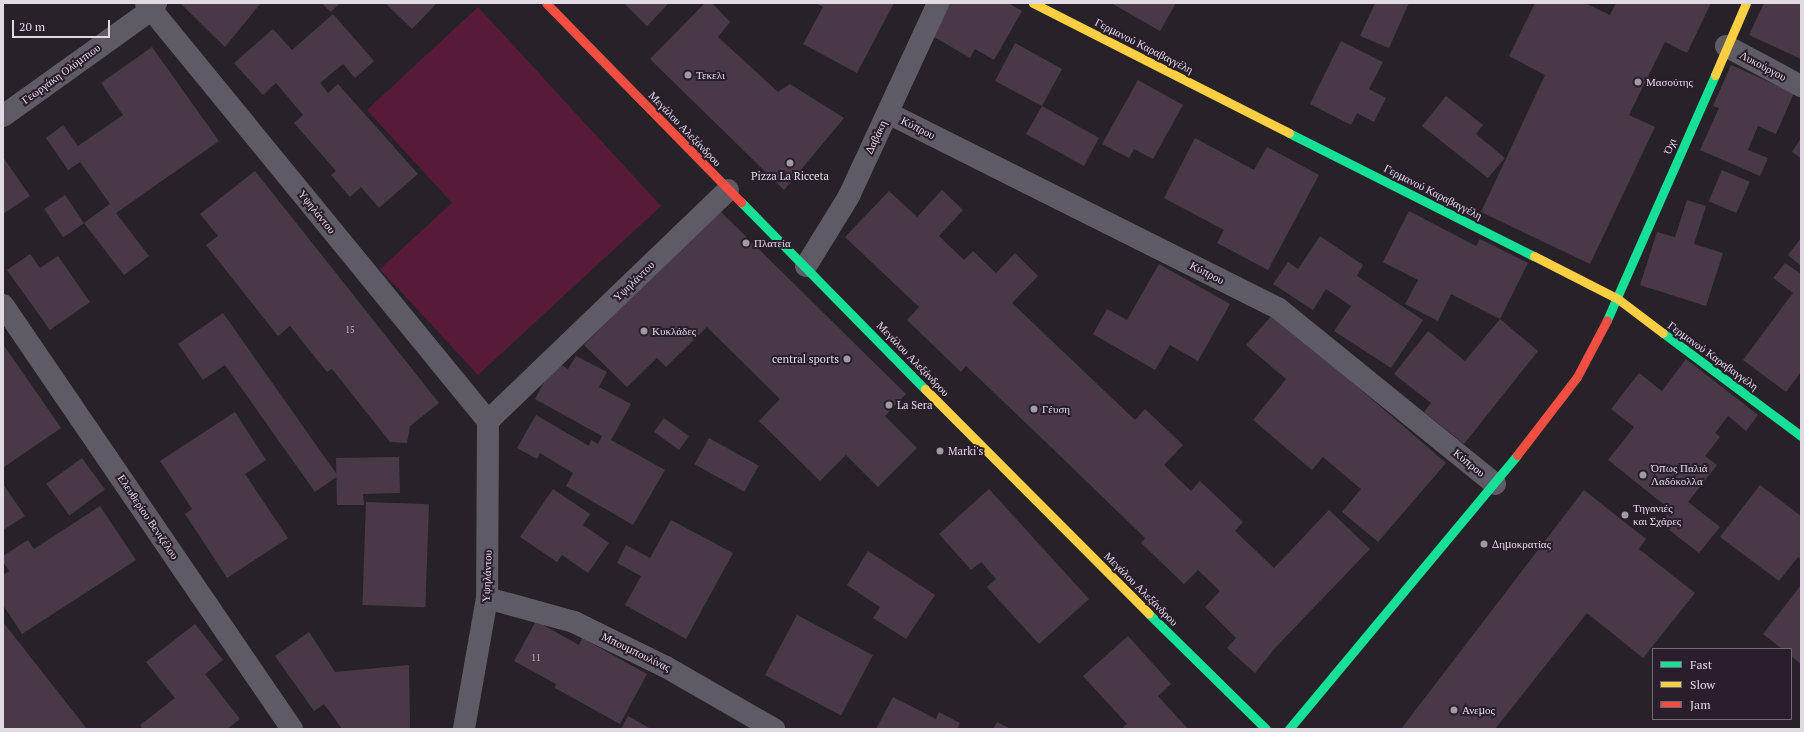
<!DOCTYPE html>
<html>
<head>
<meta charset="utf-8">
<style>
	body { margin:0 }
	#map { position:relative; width:1804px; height:732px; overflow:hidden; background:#272228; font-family:"PT Serif",serif }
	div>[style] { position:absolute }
	.green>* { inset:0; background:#571b38 }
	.building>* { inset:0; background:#493946; transform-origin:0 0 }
	.street>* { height:22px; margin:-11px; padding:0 11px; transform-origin:11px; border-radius:11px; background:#5f5b64 }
	.fast>* { height:9px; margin:-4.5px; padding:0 4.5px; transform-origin:4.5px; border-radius:4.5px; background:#16e098 }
	.slow>* { height:9px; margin:-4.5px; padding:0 4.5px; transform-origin:4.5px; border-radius:4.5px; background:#ffcf43 }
	.jam>* { height:9px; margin:-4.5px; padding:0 4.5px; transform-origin:4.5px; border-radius:4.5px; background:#f24e42 }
	.dots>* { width:11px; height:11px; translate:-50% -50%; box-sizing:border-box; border:2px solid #291e2c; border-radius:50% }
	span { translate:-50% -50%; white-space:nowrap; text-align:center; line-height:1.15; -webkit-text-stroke:4px #291e2c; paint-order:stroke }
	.number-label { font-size:9px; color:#bbb2bc }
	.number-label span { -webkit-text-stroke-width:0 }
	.street-label { font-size:11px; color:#e1dae3 }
	.poi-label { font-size:11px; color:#e1dae3 }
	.left { translate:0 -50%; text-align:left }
	.right { translate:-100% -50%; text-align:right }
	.frame { position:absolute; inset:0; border:4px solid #e1dae3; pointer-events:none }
	.legend { position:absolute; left:1652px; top:648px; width:140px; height:72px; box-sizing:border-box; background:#291e2c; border:1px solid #736975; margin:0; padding:5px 7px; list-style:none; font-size:12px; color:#e1dae3 }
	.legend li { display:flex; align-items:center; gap:8px; height:20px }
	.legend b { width:20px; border:1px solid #736975 }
	.scale { position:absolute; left:12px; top:20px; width:98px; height:18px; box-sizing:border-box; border:2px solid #e1dae3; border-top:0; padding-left:5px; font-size:12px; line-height:14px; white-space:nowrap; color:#e1dae3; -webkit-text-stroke:3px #291e2c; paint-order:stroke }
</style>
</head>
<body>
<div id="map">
	<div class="green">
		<i style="clip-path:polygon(478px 7px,661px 206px,478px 375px,380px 269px,452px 203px,367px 110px)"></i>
	</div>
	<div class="building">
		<i style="clip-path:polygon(180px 3px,261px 3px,225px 47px)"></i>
		<i style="clip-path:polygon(321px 3px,340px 3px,331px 12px)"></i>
		<i style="clip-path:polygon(385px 3px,437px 3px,412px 29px)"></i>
		<i style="clip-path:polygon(624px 3px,669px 3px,647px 26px)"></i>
		<i style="clip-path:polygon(705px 3px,712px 3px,730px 22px,718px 37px,776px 90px,778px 92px,790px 84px,844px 118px,784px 190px,650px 59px)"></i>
		<i style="clip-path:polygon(815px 3px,894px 3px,857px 73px,803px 44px,823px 7px)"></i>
		<i style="clip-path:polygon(950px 3px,1008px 3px,1022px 11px,994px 60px,975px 49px,970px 58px,931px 35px)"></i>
		<i style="clip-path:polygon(1111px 3px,1176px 3px,1160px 31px)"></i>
		<i style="clip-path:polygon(1375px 3px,1409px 3px,1389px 48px,1360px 36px)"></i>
		<i style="clip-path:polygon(1535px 3px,1585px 3px,1610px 15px,1616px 3px,1711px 3px,1687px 53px,1665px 42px,1629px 115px,1655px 127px,1590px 264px,1481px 212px,1545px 75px,1509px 56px)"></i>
		<i style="clip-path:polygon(1764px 3px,1801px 3px,1801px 59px,1749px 35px)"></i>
		<i style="clip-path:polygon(333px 14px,374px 61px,355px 78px,343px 64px,320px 83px,328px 93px,338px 84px,418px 174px,379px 208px,361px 187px,350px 197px,331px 175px,336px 171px,294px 123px,303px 115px,276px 83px,263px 95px,234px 63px,273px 29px,292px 50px)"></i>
		<i style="clip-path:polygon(1341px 41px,1383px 62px,1369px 89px,1386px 98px,1374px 122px,1357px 113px,1351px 125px,1310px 104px)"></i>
		<i style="clip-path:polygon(1015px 43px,1062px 69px,1042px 106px,1099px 138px,1084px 166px,1026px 134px,1042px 106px,995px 81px)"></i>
		<i style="clip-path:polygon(152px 47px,219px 141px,116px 213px,149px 256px,124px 275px,84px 223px,110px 204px,80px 162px,68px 170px,46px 138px,63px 125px,78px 146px,123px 115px,101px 83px)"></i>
		<i style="clip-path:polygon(1731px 65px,1794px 93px,1776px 134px,1758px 126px,1748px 150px,1768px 158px,1760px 176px,1700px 150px,1719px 108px,1713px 106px)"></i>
		<i style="clip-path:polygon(1138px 80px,1183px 105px,1153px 159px,1134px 149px,1129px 158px,1102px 144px)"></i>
		<i style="clip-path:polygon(1446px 96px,1483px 125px,1476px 134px,1505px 158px,1488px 178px,1422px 126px)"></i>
		<i style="clip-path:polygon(1195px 138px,1254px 170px,1267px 147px,1319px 175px,1268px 270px,1217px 243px,1224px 230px,1164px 198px)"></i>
		<i style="clip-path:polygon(1801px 138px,1801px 158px,1792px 152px)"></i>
		<i style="clip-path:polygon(3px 157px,30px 196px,3px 214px)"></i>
		<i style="left:1722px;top:170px;width:30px;height:34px;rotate:23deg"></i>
		<i style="clip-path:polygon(255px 171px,439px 403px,410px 426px,407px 443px,390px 442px,332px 369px,327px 372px,290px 326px,278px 336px,206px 245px,218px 236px,200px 214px)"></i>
		<i style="clip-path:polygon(942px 190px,963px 210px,939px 236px,964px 260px,973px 251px,996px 273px,1015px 253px,1038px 276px,1012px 303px,1135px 420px,1145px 409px,1183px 445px,1164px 465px,1191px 491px,1200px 481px,1243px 522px,1235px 531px,1274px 568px,1329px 510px,1370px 549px,1275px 648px,1255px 673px,1227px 648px,1236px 638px,1205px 607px,1220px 591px,1198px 570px,1184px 584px,1141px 543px,1145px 538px,1051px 447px,966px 366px,961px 372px,907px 320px,919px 307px,845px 237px,889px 191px,917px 217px)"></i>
		<i style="left:65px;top:195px;width:34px;height:25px;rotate:56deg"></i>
		<i style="clip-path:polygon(1687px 200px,1706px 206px,1694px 244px,1723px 253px,1706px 306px,1640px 285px,1657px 232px,1675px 237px)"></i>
		<i style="clip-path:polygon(718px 209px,906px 394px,885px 416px,917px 448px,878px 487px,846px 455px,820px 481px,759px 421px,780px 399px,707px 327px,666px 367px,657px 358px,627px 387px,584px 345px)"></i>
		<i style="clip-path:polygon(1409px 211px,1476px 246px,1480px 239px,1528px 263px,1500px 319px,1451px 294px,1438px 321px,1405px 304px,1418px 280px,1383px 262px)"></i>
		<i style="clip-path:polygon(1320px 236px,1363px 265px,1357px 276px,1423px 320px,1391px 368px,1334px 331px,1351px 306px,1326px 289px,1313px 310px,1273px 284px,1288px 262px,1298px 269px)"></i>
		<i style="clip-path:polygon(1801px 238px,1801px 266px,1788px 255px)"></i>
		<i style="clip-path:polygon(30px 254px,40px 268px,58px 256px,90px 302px,50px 330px,7px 270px)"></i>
		<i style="clip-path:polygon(1785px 263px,1801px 274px,1801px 372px,1786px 392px,1743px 360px,1793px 293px,1773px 278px)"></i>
		<i style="clip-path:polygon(1159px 264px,1230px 304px,1198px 361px,1170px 345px,1155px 370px,1093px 334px,1107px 309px,1127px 320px)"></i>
		<i style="clip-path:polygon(223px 313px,338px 476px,315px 492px,225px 365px,203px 380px,178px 344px)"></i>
		<i style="clip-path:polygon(1273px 314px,1446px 463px,1378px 542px,1342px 512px,1361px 489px,1323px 457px,1312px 470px,1253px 420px,1286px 379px,1246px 345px)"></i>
		<i style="clip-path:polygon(1500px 319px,1538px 351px,1464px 444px,1424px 412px,1431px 403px,1394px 374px,1428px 331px,1465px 361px)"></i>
		<i style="clip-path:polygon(3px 344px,61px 428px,4px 467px,3px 465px)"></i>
		<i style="clip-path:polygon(576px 356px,607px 372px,599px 387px,631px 404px,611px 440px,665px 470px,633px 525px,566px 486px,573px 473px,540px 453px,537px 459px,517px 448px,536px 415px,589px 446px,591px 440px,598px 444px,602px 436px,535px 399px,555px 362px,568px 369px)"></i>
		<i style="clip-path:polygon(1686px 359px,1758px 415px,1746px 431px,1728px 416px,1715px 433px,1720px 437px,1705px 456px,1717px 465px,1688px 502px,1720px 527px,1699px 553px,1660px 523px,1671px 510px,1608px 460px,1634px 427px,1611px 409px,1639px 373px,1662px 391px)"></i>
		<i style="clip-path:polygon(235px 412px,266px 460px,245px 474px,288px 538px,227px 578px,185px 514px,192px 509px,160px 461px)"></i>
		<i style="left:664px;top:418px;width:31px;height:17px;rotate:36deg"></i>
		<i style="left:709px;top:438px;width:57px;height:30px;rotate:29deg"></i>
		<i style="clip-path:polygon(399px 457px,400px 493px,363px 494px,364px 505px,337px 505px,336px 458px)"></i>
		<i style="left:82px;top:458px;width:39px;height:44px;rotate:54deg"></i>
		<i style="clip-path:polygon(3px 484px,25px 516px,3px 530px)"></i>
		<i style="clip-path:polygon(1760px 485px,1801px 516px,1801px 559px,1798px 557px,1779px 581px,1720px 537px)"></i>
		<i style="clip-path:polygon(553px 489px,590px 514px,583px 525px,609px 543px,588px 573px,562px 555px,557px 562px,520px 537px)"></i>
		<i style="clip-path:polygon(989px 489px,1089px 599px,1039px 644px,987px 587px,996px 579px,981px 562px,971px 570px,939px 534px)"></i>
		<i style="clip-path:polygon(1584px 490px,1646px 539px,1639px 549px,1695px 593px,1643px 658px,1587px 613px,1495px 729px,1401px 729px)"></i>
		<i style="left:366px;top:502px;width:63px;height:103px;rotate:2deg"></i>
		<i style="clip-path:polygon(100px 506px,136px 560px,22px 634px,3px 605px,3px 575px,9px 571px,3px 562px,3px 556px,28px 540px,34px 549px)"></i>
		<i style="clip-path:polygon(671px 520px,733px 553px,686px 639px,625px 605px,641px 576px,617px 563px,626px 545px,650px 558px)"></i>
		<i style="clip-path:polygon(868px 551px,935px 595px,906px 639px,873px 618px,880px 607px,847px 585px)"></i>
		<i style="clip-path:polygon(1801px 585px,1801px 664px,1791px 656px,1791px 649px,1782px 649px,1763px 634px)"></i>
		<i style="left:797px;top:615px;width:86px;height:68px;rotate:28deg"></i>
		<i style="clip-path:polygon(536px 621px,579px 645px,582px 638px,647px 674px,620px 724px,555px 688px,556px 684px,514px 661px)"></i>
		<i style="clip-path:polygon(3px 622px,10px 631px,87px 729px,3px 729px)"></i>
		<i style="clip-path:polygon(195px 624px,223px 660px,205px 674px,240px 719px,227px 729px,143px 729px,140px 725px,175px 698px,146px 662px)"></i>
		<i style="clip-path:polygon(309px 632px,335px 672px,409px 665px,410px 729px,342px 729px,324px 704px,314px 711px,275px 656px)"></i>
		<i style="clip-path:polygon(1128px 636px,1171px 684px,1158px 696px,1188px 729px,1125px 729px,1123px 727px,1127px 724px,1083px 676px)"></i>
		<i style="clip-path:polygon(893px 697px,936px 719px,939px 712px,960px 723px,957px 729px,876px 729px)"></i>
		<i style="clip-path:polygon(628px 716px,651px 729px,621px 729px)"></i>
		<i style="clip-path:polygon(997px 722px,1011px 729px,993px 729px)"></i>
	</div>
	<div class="street">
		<i style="left:146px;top:3px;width:540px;rotate:50.71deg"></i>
		<i style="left:488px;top:421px;width:177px;rotate:90.3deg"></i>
		<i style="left:487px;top:598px;width:133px;rotate:100deg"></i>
		<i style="left:1726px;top:46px;width:85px;rotate:28.1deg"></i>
		<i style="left:888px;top:113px;width:437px;rotate:26.6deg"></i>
		<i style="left:1279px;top:309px;width:278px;rotate:39deg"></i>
		<i style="left:3px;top:116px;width:182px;rotate:-35.6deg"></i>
		<i style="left:151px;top:10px;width:9px;rotate:-54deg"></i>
		<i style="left:806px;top:266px;width:82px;rotate:-58.4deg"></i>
		<i style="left:849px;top:196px;width:213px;rotate:-65.2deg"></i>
		<i style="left:3px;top:305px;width:513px;rotate:55.72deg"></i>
		<i style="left:488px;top:421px;width:333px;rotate:-43.9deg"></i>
		<i style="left:487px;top:598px;width:90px;rotate:15.4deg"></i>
		<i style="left:574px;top:622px;width:102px;rotate:26.1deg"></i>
		<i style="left:666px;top:667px;width:125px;rotate:29.9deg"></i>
	</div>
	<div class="fast">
		<i style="left:1289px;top:133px;width:274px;rotate:26.7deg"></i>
		<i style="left:741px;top:202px;width:262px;rotate:45.5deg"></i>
		<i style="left:1607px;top:320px;width:268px;rotate:-66.2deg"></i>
		<i style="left:1663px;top:333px;width:172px;rotate:36.7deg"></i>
		<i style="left:1149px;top:614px;width:164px;rotate:44.5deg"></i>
		<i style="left:1289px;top:729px;width:356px;rotate:-50.2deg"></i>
	</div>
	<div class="slow">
		<i style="left:1033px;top:3px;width:287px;rotate:26.9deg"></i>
		<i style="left:1715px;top:75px;width:78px;rotate:-66.7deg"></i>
		<i style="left:1534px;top:256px;width:94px;rotate:27.1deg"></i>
		<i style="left:1618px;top:299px;width:56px;rotate:37.1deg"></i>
		<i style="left:925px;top:389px;width:317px;rotate:45.1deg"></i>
	</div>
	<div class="jam">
		<i style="left:546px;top:3px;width:279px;rotate:45.6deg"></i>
		<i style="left:1517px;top:455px;width:98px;rotate:-52.4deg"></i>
		<i style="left:1577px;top:377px;width:64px;rotate:-62.2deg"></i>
	</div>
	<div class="dots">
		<i style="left:688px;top:75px;background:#a09aa2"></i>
		<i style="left:1638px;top:82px;background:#a09aa2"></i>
		<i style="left:790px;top:163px;background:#a09aa2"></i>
		<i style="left:746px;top:243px;background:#a09aa2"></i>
		<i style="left:644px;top:331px;background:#a09aa2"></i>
		<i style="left:847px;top:359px;background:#a09aa2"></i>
		<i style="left:889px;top:405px;background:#a09aa2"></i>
		<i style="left:1034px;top:409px;background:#a09aa2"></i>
		<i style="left:940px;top:451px;background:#a09aa2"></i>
		<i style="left:1643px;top:475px;background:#a09aa2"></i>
		<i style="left:1625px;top:515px;background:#a09aa2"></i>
		<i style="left:1484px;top:544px;background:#a09aa2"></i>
		<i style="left:1454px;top:710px;background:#a09aa2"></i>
	</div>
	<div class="number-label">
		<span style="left:350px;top:330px">15</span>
		<span style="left:536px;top:658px">11</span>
	</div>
	<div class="street-label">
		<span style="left:1144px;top:46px;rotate:27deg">Γερμανού Καραβαγγέλη</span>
		<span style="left:1763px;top:66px;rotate:28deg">Λυκούργου</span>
		<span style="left:61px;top:74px;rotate:-36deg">Γεωργάκη Ολύμπιου</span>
		<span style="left:918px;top:128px;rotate:27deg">Κύπρου</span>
		<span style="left:685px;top:129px;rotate:46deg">Μεγάλου Αλεξάνδρου</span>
		<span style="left:876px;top:137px;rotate:-65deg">Δαβάκη</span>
		<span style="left:1670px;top:146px;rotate:-67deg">Όχι</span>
		<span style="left:1433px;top:192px;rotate:27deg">Γερμανού Καραβαγγέλη</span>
		<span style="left:317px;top:212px;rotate:51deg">Υψηλάντου</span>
		<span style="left:1207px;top:273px;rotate:27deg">Κύπρου</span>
		<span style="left:634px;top:281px;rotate:-44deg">Υψηλάντου</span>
		<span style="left:1713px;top:356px;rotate:36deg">Γερμανού Καραβαγγέλη</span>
		<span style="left:913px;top:359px;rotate:46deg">Μεγάλου Αλεξάνδρου</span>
		<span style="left:1469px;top:463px;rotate:39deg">Κύπρου</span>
		<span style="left:148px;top:517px;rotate:56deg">Ελευθερίου Βενιζέλου</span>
		<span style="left:487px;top:576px;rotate:-88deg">Υψηλάντου</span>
		<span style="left:1141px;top:589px;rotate:45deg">Μεγάλου Αλεξάνδρου</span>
		<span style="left:636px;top:652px;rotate:26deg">Μπουμπουλίνας</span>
	</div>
	<div class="poi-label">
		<span class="left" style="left:696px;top:75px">Τεκελι</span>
		<span class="left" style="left:1646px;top:82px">Μασούτης</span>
		<span style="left:790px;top:176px">Pizza La Ricceta</span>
		<span class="left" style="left:754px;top:243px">Πλατεία</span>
		<span class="left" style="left:652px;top:331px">Κυκλάδες</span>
		<span class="right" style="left:839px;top:359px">central sports</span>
		<span class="left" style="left:897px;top:405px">La Sera</span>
		<span class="left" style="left:1042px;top:409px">Γέυση</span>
		<span class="left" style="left:948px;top:451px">Marki's</span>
		<span class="left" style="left:1651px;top:475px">Όπως Παλιά<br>Λαδόκολλα</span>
		<span class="left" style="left:1633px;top:515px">Τηγανιές<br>και Σχάρες</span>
		<span class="left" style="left:1492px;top:544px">Δημοκρατίας</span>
		<span class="left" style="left:1462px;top:710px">Ανεμος</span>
	</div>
	<div class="frame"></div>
	<ul class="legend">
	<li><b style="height:5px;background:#16e098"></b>Fast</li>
	<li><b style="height:5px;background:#ffcf43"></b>Slow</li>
	<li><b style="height:5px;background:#f24e42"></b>Jam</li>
	</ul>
	<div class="scale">20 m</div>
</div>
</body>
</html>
